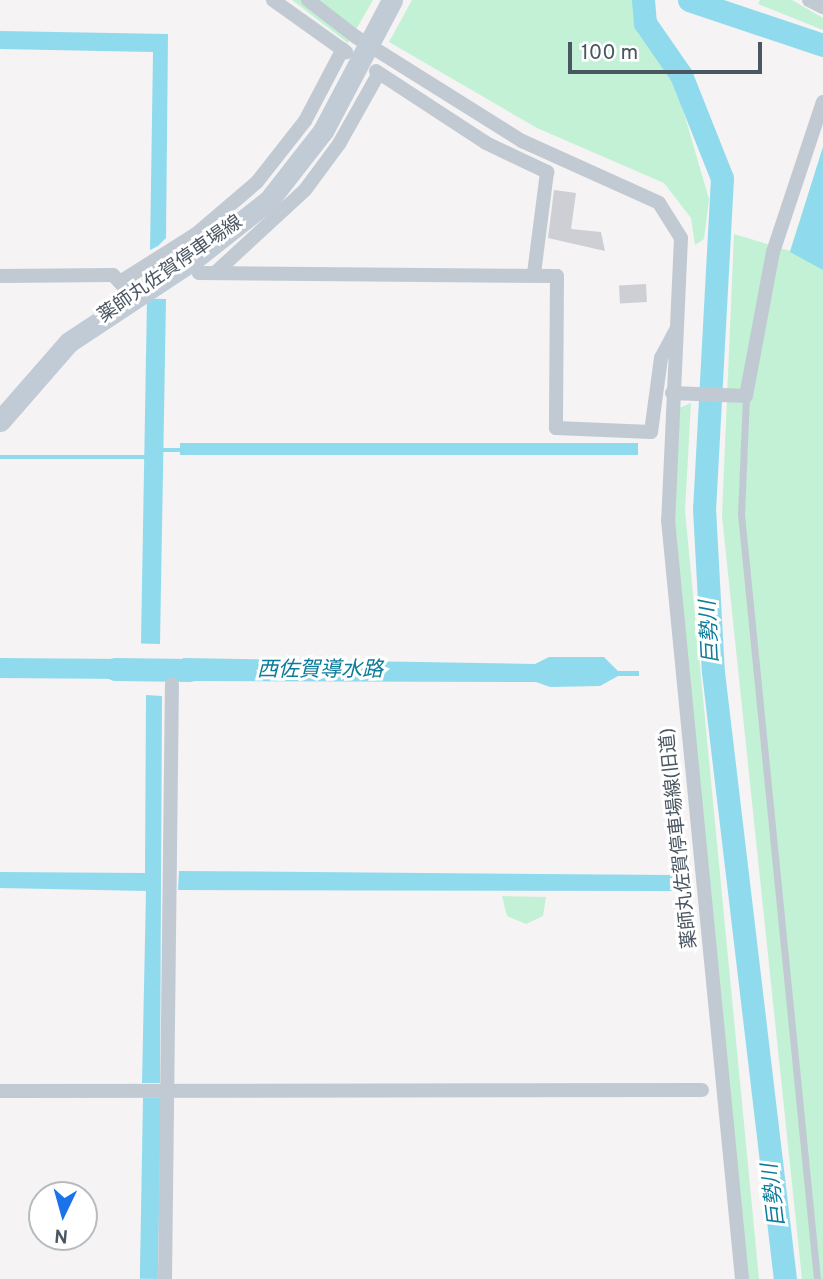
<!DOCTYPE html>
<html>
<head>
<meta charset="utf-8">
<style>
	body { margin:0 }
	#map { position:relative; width:823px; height:1279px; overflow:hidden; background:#f5f3f3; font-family:Overpass,"Noto Sans JP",sans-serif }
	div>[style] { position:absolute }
	.green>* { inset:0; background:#c3f1d5 }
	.water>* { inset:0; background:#90daee; transform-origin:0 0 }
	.stream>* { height:3.5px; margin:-1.75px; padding:0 1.75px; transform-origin:1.75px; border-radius:1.75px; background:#90daee }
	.river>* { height:23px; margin:-11.5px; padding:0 11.5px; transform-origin:11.5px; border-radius:11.5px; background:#90daee }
	.building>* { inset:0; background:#cdcfd5; transform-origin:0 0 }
	.service>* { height:7px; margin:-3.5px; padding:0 3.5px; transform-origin:3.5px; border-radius:3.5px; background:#c1cad2 }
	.minor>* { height:14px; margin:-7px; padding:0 7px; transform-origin:7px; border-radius:7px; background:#c1cad2 }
	.secondary>* { height:21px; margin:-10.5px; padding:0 10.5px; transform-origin:10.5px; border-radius:10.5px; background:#c1cbd6 }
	span { translate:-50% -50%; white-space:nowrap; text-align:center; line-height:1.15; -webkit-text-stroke:6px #fff; paint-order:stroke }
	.street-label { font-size:19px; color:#4a5661 }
	.water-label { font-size:21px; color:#0c7c9b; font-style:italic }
	.north { position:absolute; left:28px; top:1181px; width:70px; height:70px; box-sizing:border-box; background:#fff; border:2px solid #b7bbc0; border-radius:50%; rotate:185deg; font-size:19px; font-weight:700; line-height:28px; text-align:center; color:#4a5661 }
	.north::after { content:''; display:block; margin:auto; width:24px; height:32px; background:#1a73e8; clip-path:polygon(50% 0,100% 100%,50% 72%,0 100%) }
	.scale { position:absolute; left:568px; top:42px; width:194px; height:32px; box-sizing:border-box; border:4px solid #4a5661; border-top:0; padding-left:9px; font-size:21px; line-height:24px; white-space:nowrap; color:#4a5661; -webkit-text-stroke:5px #fff; paint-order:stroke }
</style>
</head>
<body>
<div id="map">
	<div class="green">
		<i style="clip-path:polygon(292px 0,373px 0,348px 43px)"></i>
		<i style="clip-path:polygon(412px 0,632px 0,638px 33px,674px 79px,709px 199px,704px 239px,695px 245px,691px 218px,664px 183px,537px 128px,389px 42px)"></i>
		<i style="clip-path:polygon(760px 0,792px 0,823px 18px,823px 30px,758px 4px)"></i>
		<i style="clip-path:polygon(823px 147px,823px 1279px,802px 1279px,722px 516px,734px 234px,790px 251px)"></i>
		<i style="clip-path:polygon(691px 403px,685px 511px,759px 1279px,747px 1279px,677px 584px,672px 488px,677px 409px)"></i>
		<i style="clip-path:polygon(502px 896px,546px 897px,543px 916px,526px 924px,507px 916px)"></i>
	</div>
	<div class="water">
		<i style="clip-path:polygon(0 31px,168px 34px,166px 238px,158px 246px,150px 250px,153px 52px,0 49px)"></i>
		<i style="clip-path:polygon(823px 147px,823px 270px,790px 252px)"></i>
		<i style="left:166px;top:299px;width:345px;height:19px;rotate:91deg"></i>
		<i style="left:180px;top:443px;width:458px;height:12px"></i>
		<i style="clip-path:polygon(549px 657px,604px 657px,618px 671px,639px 671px,639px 676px,618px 676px,600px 686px,550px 687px,536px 682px,182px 681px,182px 673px,161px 673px,161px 665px,182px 665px,183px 658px,535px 664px)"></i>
		<i style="clip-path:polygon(0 658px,126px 659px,126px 666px,147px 666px,146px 673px,126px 673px,126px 679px,0 678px)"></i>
		<i style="clip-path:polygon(146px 695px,162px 696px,160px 1083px,142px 1083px,146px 891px,0 888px,0 872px,145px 873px)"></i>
		<i style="clip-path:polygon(179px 871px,672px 875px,672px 891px,178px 890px)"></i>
		<i style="left:161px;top:1098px;width:181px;height:18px;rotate:91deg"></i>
	</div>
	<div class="stream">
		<i style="left:159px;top:450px;width:24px"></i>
		<i style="left:0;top:457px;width:148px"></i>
	</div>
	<div class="river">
		<i style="left:643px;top:0;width:23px;rotate:85deg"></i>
		<i style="left:645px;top:23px;width:63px;rotate:55.3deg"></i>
		<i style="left:681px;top:75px;width:111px;rotate:68.3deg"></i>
		<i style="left:722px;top:178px;width:330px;rotate:93.1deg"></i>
		<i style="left:704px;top:508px;width:164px;rotate:86.9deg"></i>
		<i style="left:713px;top:672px;width:611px;rotate:83.24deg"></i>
		<i style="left:689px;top:0;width:141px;rotate:18.6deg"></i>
		<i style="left:115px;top:669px;width:74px;rotate:0.8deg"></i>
	</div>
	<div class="building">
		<i style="clip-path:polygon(554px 190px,576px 193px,571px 229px,601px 232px,605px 251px,548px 238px)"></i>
		<i style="left:646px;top:284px;width:18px;height:27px;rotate:87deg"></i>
	</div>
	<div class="service">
		<i style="left:746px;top:396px;width:118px;rotate:92.4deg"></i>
		<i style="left:741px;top:514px;width:769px;rotate:84.33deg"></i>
	</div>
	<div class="minor">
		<i style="left:273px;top:0;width:90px;rotate:35.5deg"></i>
		<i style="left:308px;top:0;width:61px;rotate:37.6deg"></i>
		<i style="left:356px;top:37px;width:196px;rotate:32.1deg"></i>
		<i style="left:522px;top:141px;width:150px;rotate:24.3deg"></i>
		<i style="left:659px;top:203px;width:41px;rotate:57.8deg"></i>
		<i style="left:681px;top:238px;width:282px;rotate:92.6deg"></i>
		<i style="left:668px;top:520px;width:763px;rotate:84.43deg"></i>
		<i style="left:809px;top:0;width:16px;rotate:27deg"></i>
		<i style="left:376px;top:71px;width:131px;rotate:33.2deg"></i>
		<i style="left:486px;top:143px;width:68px;rotate:25.4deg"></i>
		<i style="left:547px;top:172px;width:103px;rotate:97.3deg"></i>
		<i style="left:193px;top:260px;width:14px;rotate:65deg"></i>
		<i style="left:199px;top:273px;width:358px;rotate:0.5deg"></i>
		<i style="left:557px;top:276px;width:152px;rotate:90.4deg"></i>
		<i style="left:556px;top:428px;width:95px;rotate:2.4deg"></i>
		<i style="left:651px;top:432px;width:75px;rotate:-82.3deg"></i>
		<i style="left:661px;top:358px;width:32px;rotate:-62deg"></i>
		<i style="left:215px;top:273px;width:122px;rotate:-42.7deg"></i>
		<i style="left:305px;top:190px;width:57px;rotate:-53.5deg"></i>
		<i style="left:339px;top:144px;width:81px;rotate:-60.6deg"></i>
		<i style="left:0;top:276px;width:113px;rotate:-0.5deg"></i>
		<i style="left:113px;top:275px;width:18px;rotate:47deg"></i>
		<i style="left:120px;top:282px;width:90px;rotate:-32.3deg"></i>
		<i style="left:196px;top:234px;width:80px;rotate:-40.4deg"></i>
		<i style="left:257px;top:182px;width:78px;rotate:-51.8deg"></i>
		<i style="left:305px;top:121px;width:81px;rotate:-62.2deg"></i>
		<i style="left:672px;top:393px;width:74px;rotate:2.3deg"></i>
		<i style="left:746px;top:396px;width:147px;rotate:-79.4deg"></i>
		<i style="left:773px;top:252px;width:158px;rotate:-71.6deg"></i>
		<i style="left:0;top:1091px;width:702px;rotate:-0.08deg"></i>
		<i style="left:165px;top:1279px;width:595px;rotate:-89.33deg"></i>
	</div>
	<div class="secondary">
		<i style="left:0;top:421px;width:105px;rotate:-48.9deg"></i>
		<i style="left:69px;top:342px;width:149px;rotate:-33.5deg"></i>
		<i style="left:193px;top:260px;width:97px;rotate:-38.3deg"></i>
		<i style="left:269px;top:200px;width:88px;rotate:-52deg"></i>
		<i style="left:323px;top:131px;width:148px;rotate:-62.2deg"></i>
	</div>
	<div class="street-label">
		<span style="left:171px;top:270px;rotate:-35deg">薬師丸佐賀停車場線</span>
		<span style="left:680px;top:838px;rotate:-96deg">薬師丸佐賀停車場線(旧道)</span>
	</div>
	<div class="water-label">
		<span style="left:711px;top:632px;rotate:-93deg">巨勢川</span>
		<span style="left:320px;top:671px">西佐賀導水路</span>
		<span style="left:775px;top:1195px;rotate:-97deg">巨勢川</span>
	</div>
	<div class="north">N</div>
	<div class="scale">100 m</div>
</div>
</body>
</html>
